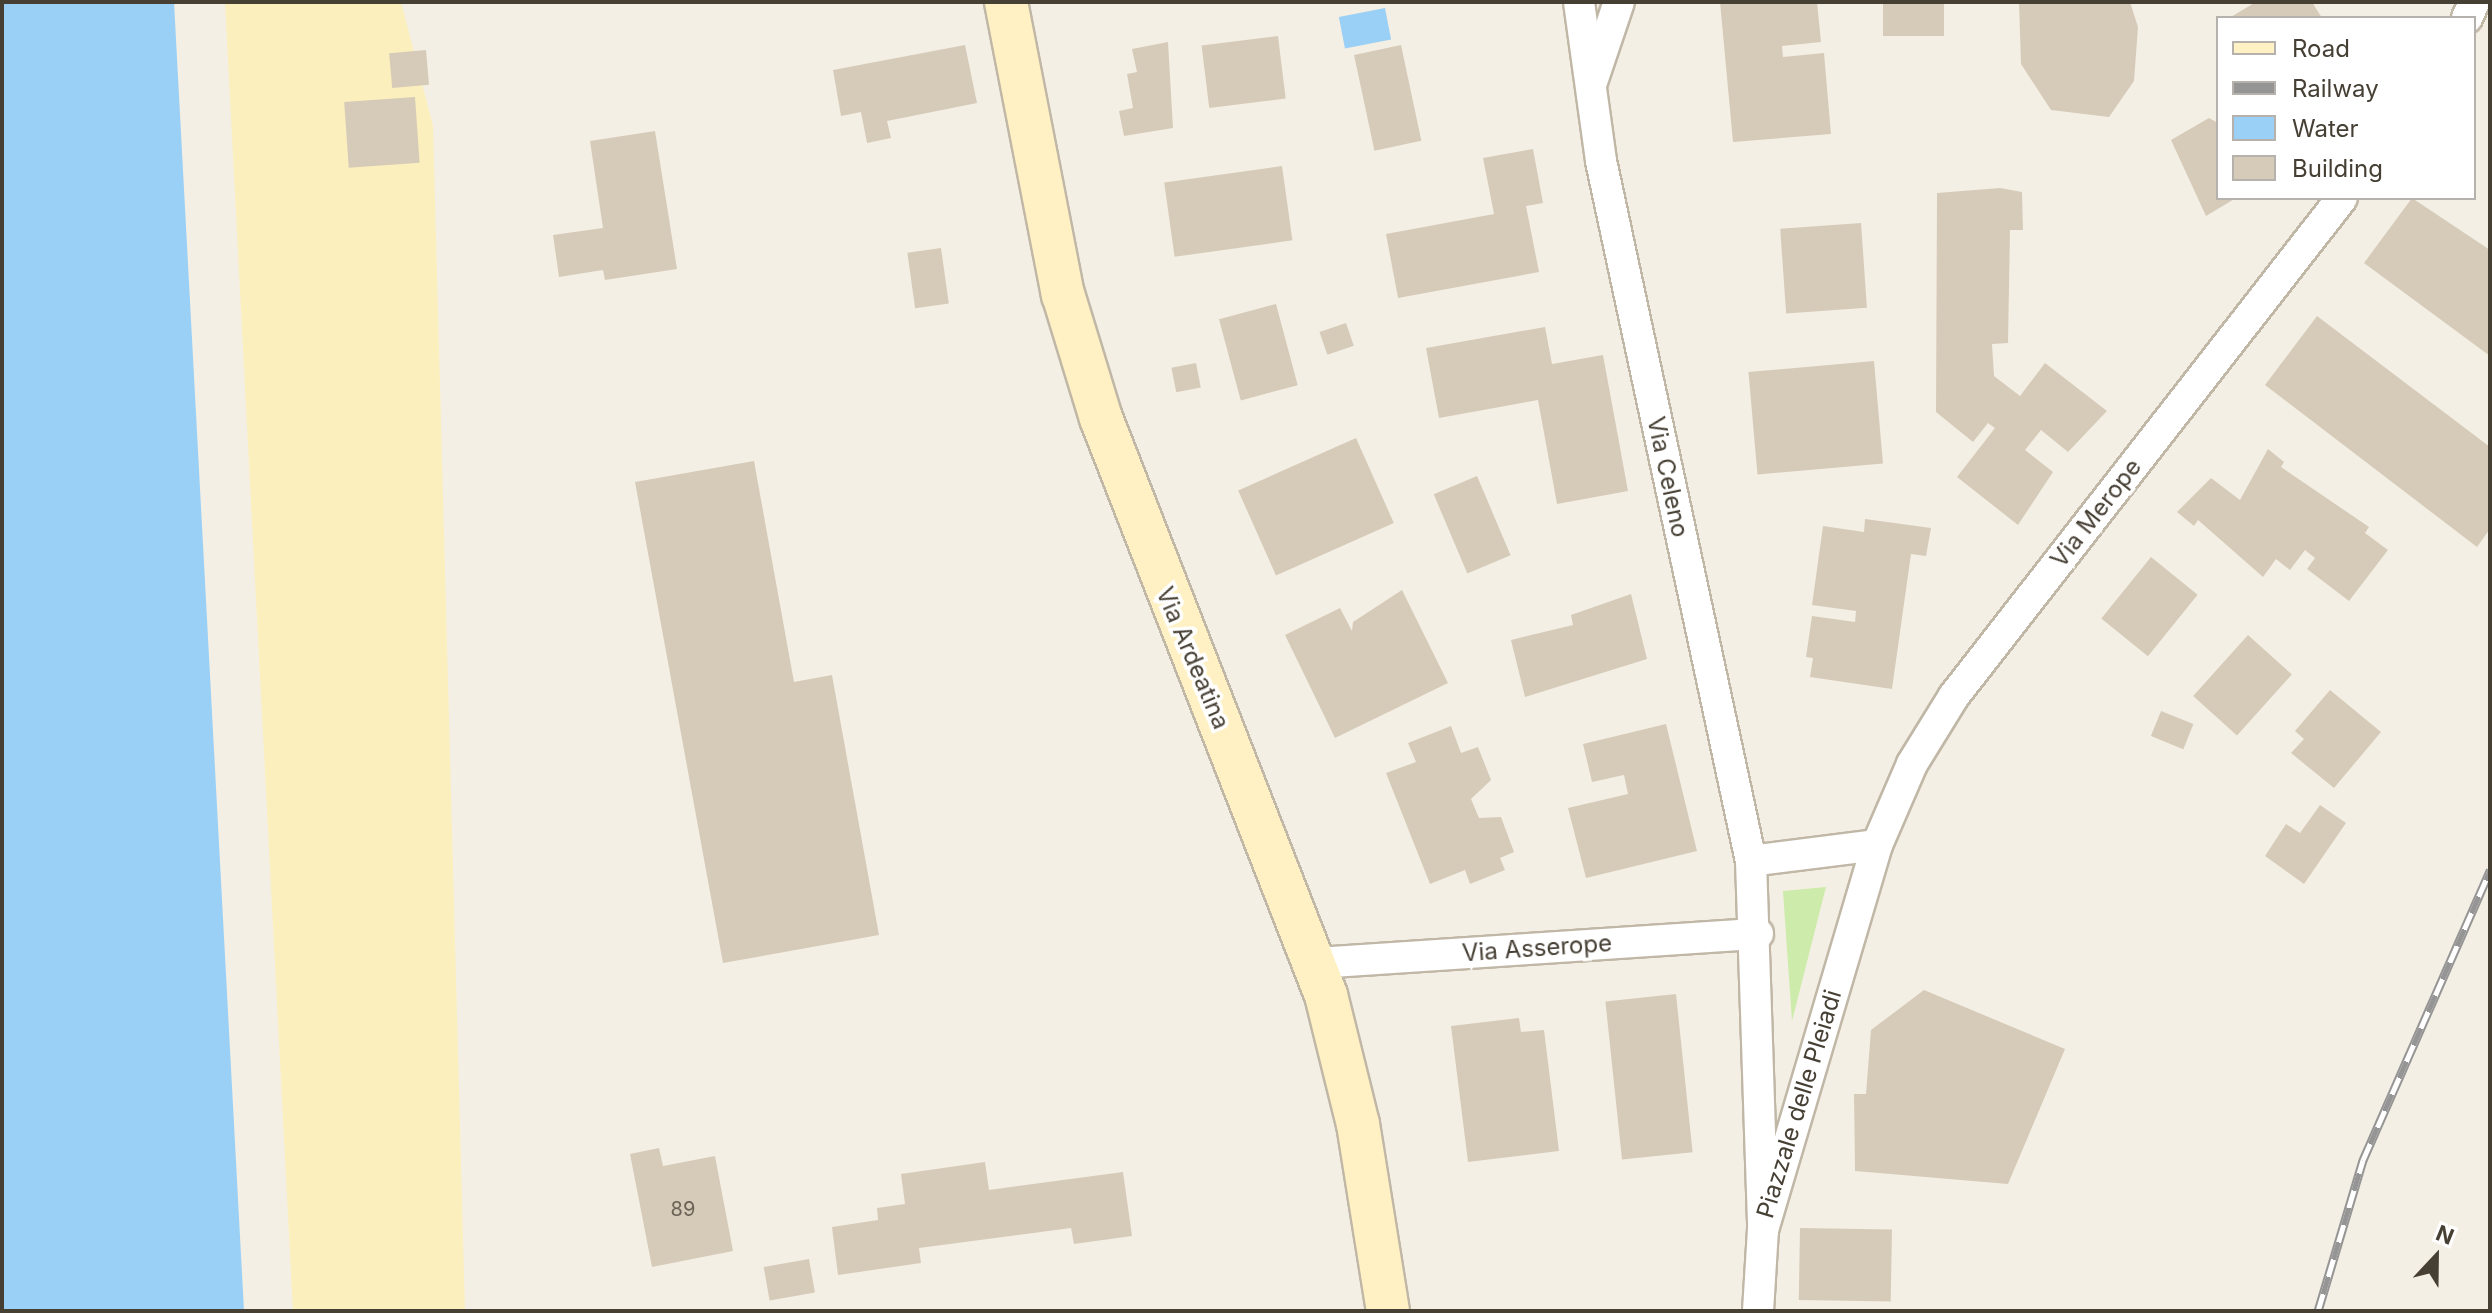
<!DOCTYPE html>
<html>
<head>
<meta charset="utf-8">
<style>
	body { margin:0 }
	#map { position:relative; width:2492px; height:1313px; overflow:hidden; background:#f4efe4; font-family:Inter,sans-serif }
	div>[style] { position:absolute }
	.green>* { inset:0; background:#cdebaa }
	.sand>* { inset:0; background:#fbefbd }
	.water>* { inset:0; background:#9bd0f6; transform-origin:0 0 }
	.building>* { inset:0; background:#d6cbb9; transform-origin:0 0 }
	.roads { filter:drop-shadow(2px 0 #c0b7a6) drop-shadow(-2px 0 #c0b7a6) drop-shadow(0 2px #c0b7a6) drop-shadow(0 -2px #c0b7a6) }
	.minor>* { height:30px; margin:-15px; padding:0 15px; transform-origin:15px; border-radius:15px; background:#fff }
	.secondary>* { height:42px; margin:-21px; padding:0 21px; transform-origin:21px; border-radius:21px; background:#fff1c3 }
	.rail>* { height:9px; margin-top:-4.5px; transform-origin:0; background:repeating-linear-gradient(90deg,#fff 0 18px,#959595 0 36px); box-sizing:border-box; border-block:2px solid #959595 }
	span { translate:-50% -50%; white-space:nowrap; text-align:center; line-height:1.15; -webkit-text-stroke:7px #fff; paint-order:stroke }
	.number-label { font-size:20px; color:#6a6255 }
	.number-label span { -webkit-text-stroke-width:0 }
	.street-label { font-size:24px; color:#463f34 }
	.frame { position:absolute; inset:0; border:4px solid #463f34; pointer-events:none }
	.legend { position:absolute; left:2216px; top:16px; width:260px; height:184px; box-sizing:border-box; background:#fff; border:2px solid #b5b2ae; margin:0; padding:10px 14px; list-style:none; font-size:24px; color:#463f34 }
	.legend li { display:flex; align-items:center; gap:16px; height:40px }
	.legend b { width:40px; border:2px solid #b5b2ae }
	.north { position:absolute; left:2396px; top:1217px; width:80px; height:80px; -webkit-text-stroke:6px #fff; paint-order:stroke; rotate:22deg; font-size:22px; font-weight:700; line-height:32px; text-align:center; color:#463f34 }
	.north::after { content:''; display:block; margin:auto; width:28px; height:36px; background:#463f34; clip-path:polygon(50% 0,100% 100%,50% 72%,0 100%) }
</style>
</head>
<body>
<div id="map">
	<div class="green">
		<i style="clip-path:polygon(1826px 887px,1792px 1021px,1783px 891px)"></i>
	</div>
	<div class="sand">
		<i style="clip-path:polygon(225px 2px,401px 2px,433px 126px,465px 1311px,293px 1311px)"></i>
	</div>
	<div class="water">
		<i style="clip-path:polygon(2px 2px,174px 2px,244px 1311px,2px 1311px)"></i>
		<i style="left:1385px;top:8px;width:32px;height:47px;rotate:79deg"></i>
	</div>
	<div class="building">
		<i style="clip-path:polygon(1720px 2px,1817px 2px,1821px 42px,1782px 46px,1783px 57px,1824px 53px,1831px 134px,1733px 142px)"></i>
		<i style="left:1883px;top:2px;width:61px;height:34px"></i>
		<i style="clip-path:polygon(2019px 2px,2130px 2px,2138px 27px,2134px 81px,2109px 117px,2051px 110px,2021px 64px)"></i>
		<i style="clip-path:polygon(2256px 2px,2312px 2px,2322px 18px,2331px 18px,2229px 18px)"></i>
		<i style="left:1278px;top:36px;width:63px;height:77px;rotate:83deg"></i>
		<i style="clip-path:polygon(1168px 42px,1173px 128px,1124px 136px,1119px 111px,1133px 108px,1127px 74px,1137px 72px,1132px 49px)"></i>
		<i style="clip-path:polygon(965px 45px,977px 103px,887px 121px,891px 138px,867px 143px,861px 112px,841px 116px,833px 70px)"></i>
		<i style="left:1401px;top:45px;width:98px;height:48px;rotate:78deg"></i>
		<i style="left:426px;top:50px;width:35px;height:37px;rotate:85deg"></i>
		<i style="left:415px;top:97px;width:66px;height:71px;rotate:86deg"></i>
		<i style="clip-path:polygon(2209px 118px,2218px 123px,2218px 198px,2236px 198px,2206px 216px,2171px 140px)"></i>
		<i style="clip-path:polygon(655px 131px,677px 269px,605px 280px,603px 270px,559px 277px,553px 235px,603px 228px,590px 141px)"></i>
		<i style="clip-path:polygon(1533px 149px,1543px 203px,1526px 206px,1539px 272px,1398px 298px,1386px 234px,1494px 214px,1483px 158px)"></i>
		<i style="left:1282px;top:166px;width:75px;height:119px;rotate:82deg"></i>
		<i style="clip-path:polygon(2000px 188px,2022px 192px,2023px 230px,2010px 230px,2008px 343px,1992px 344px,1994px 376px,2020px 396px,2045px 363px,2107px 411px,2068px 452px,2041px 430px,2025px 450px,2053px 472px,2018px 525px,1957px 477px,1995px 428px,1988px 423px,1973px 442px,1936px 412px,1937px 193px)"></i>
		<i style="clip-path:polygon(2412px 198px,2490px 250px,2490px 356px,2364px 263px)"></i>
		<i style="left:1861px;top:223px;width:85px;height:81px;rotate:86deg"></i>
		<i style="left:941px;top:248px;width:56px;height:34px;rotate:82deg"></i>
		<i style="left:1276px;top:304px;width:84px;height:59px;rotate:75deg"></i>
		<i style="clip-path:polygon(2317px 316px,2490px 447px,2490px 529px,2477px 547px,2265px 385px)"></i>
		<i style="left:1346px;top:323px;width:24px;height:28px;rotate:71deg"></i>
		<i style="clip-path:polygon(1545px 327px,1552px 364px,1603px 355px,1628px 491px,1557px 504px,1538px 400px,1439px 418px,1426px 348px)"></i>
		<i style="left:1874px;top:361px;width:103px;height:126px;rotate:85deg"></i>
		<i style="left:1196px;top:363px;width:25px;height:25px;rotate:79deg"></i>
		<i style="left:1356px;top:438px;width:93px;height:129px;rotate:66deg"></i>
		<i style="clip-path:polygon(2268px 449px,2284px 462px,2281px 467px,2369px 527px,2365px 533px,2388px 550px,2349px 601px,2307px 569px,2315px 558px,2305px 550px,2290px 570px,2276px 559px,2263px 577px,2198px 520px,2194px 526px,2177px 512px,2211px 478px,2240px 500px)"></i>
		<i style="clip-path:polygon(754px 461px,794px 682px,832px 675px,879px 935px,723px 963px,635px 482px)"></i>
		<i style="left:1477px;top:476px;width:86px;height:47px;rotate:67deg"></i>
		<i style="clip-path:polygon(1865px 519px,1931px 528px,1926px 556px,1911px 554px,1892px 689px,1810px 677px,1813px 658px,1806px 657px,1812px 616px,1855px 622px,1856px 611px,1812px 605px,1823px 526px,1864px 532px)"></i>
		<i style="left:2151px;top:557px;width:60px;height:79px;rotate:39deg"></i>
		<i style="clip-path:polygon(1402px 590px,1448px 683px,1335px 738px,1285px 635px,1340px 608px,1352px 631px,1353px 622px)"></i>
		<i style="clip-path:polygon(1631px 594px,1647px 659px,1525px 697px,1511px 640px,1573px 625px,1571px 615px)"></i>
		<i style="left:2248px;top:635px;width:59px;height:82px;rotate:42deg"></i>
		<i style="clip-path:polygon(2330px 690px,2381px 732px,2334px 788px,2291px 753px,2304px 739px,2295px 731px)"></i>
		<i style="left:2161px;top:711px;width:35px;height:27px;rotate:22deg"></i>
		<i style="clip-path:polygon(1666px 724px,1697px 851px,1586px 878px,1568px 808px,1628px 794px,1624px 775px,1592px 782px,1583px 744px)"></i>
		<i style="clip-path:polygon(1451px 726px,1461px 753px,1478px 747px,1491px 780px,1471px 799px,1479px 818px,1501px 817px,1514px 852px,1500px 858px,1505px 870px,1470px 884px,1465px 870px,1430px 884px,1386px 773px,1416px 762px,1408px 743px)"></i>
		<i style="clip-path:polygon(2320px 805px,2346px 823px,2304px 884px,2265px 856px,2286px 824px,2300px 833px)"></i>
		<i style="clip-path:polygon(1924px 990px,2065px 1049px,2008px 1184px,1855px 1171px,1854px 1094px,1866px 1094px,1871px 1030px)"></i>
		<i style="left:1676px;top:994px;width:159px;height:71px;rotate:84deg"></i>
		<i style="clip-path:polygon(1519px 1018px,1521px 1032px,1544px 1030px,1559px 1151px,1468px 1162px,1451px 1026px)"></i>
		<i style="clip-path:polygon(659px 1148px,663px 1166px,715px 1156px,733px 1251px,652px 1267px,630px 1154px)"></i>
		<i style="clip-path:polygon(985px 1162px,989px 1190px,1123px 1172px,1132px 1236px,1074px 1244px,1071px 1228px,919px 1248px,921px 1263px,838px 1275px,832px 1227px,878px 1220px,877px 1208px,905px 1204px,901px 1174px)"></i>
		<i style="left:1800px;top:1228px;width:92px;height:72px;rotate:1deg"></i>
		<i style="left:809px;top:1259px;width:34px;height:46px;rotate:80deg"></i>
	</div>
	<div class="roads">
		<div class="minor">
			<i style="left:1579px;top:2px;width:161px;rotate:82.1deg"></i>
			<i style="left:1601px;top:161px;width:716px;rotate:77.91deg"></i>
			<i style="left:1751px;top:861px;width:369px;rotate:88.1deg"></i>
			<i style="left:1763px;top:1230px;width:402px;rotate:-73.5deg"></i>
			<i style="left:1877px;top:845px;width:127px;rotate:172.8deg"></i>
			<i style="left:2467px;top:18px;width:17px;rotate:-66deg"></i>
			<i style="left:1592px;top:82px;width:84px;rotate:-71.4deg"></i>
			<i style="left:1877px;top:845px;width:88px;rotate:-66.6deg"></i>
			<i style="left:1912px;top:764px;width:80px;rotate:-58.3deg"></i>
			<i style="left:1954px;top:696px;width:631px;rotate:-52.08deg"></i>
			<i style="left:1317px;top:963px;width:442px;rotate:-3.8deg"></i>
			<i style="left:1758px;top:1311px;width:81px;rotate:-86.5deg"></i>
		</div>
		<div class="secondary">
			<i style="left:1006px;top:2px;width:298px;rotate:79deg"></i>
			<i style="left:1063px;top:294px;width:130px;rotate:73deg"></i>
			<i style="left:1101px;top:418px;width:619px;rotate:68.7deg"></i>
			<i style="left:1326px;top:995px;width:133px;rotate:76.1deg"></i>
			<i style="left:1358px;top:1124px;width:189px;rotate:80.9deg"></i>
		</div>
	</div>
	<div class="rail">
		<i style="left:2318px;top:1311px;width:158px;rotate:-73.4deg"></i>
		<i style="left:2363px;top:1160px;width:317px;rotate:-66.3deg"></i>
	</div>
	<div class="number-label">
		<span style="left:683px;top:1209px">89</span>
	</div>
	<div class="street-label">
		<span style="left:1668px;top:477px;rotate:78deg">Via Celeno</span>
		<span style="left:2096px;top:513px;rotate:-52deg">Via Merope</span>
		<span style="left:1193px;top:658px;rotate:67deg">Via Ardeatina</span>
		<span style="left:1537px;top:948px;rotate:-4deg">Via Asserope</span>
		<span style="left:1799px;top:1104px;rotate:-73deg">Piazzale delle Pleiadi</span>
	</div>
	<div class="frame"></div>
	<ul class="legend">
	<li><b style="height:10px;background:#fff1c3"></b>Road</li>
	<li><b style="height:10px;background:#959595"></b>Railway</li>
	<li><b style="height:22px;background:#9bd0f6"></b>Water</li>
	<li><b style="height:22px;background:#d6cbb9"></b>Building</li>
	</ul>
	<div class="north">N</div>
</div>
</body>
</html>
